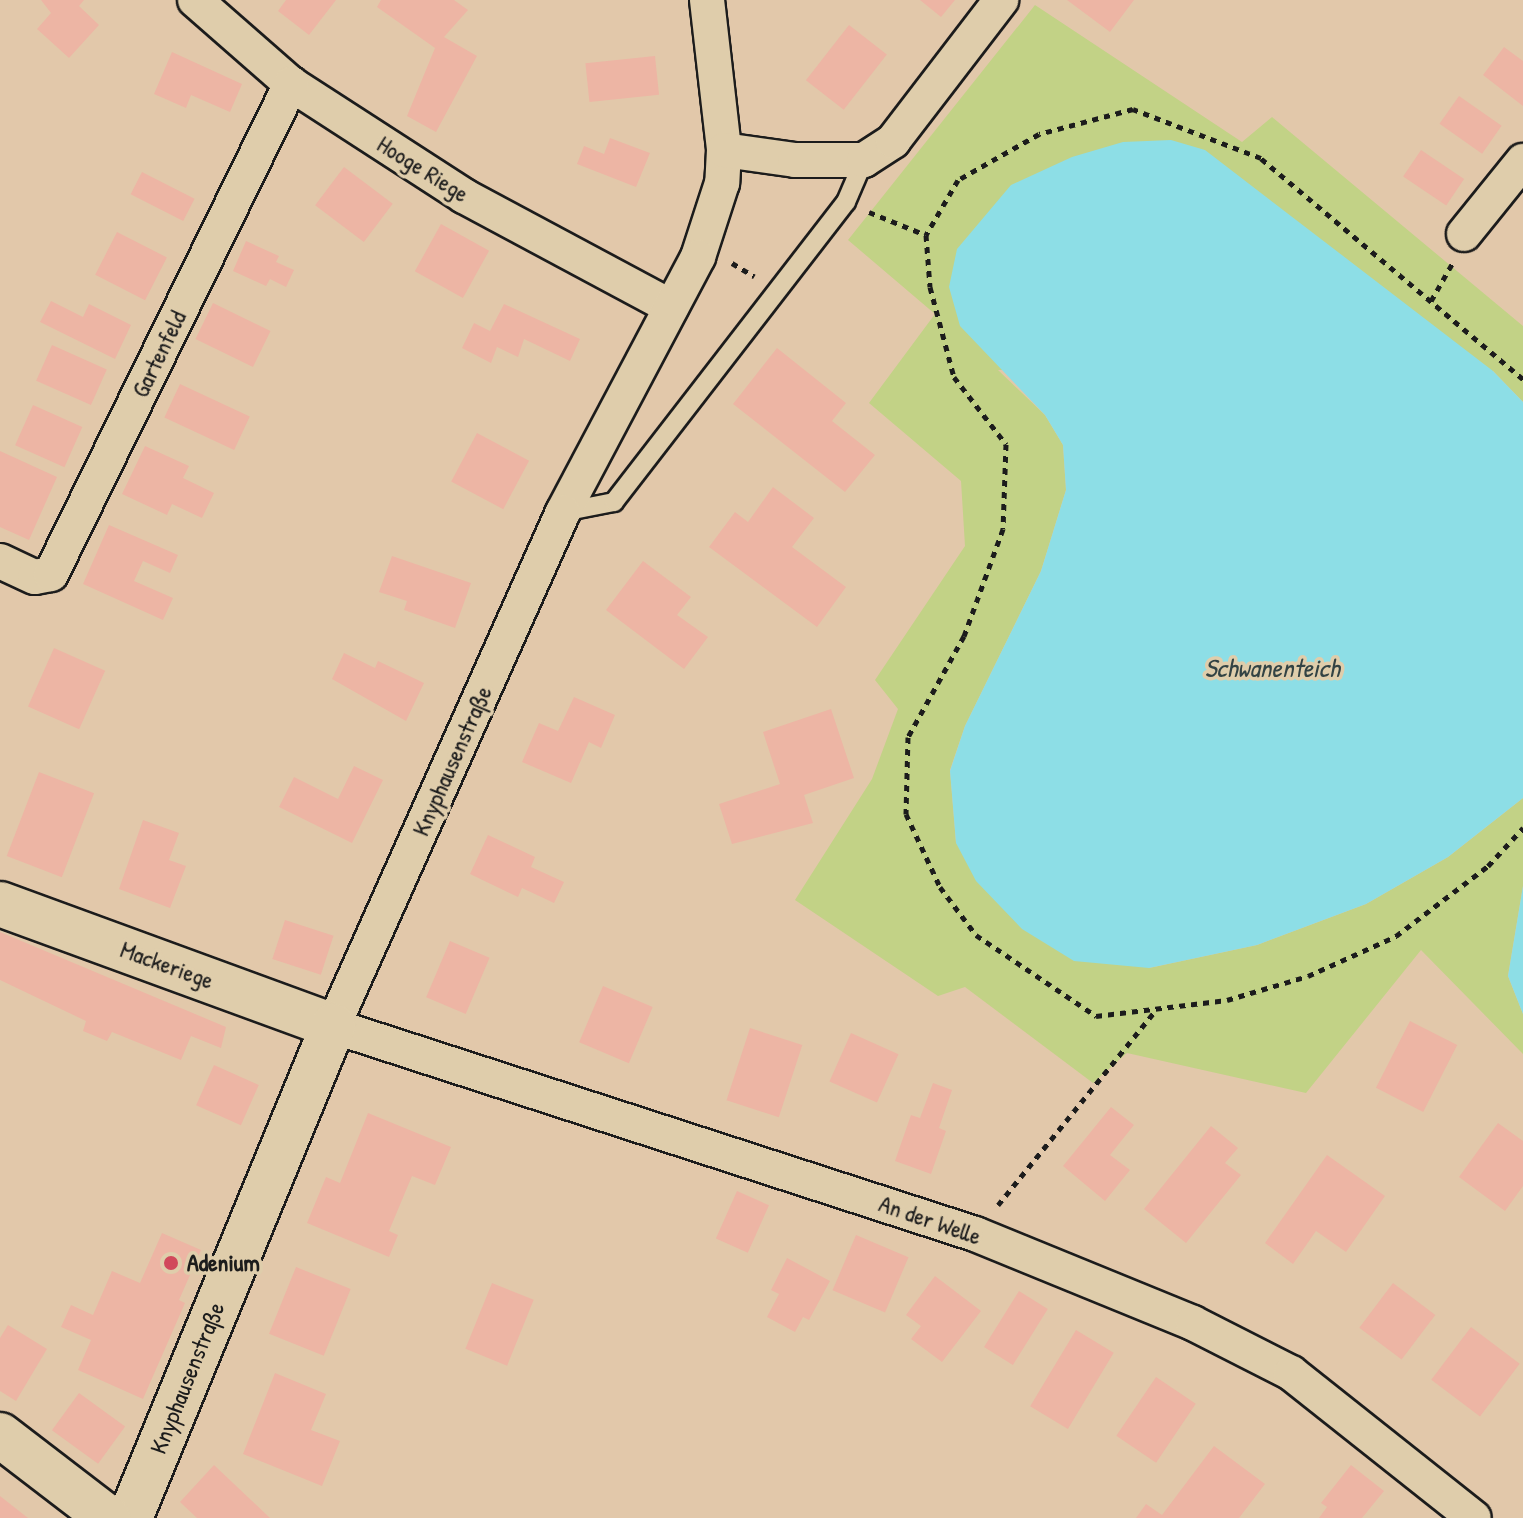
<!DOCTYPE html>
<html>
<head>
<meta charset="utf-8">
<style>
	body { margin:0 }
	#map { position:relative; width:1523px; height:1518px; overflow:hidden; background:#e2c8aa; font-family:"Patrick Hand",sans-serif }
	div>[style] { position:absolute }
	.green>* { inset:0; background:#c2d286 }
	.water>* { inset:0; background:#8ddee6 }
	.building>* { inset:0; background:#edb5a4; transform-origin:0 0 }
	.path>* { height:5px; margin-top:-2.5px; transform-origin:0; background:repeating-linear-gradient(90deg,#1c1c1c 0 6px,transparent 0 12px) }
	.roads { filter:drop-shadow(2px 0 #1c1c1c) drop-shadow(-2px 0 #1c1c1c) drop-shadow(0 2px #1c1c1c) drop-shadow(0 -2px #1c1c1c) }
	.lane>* { height:18px; margin:-9px; padding:0 9px; transform-origin:9px; border-radius:9px; background:#dfcdab }
	.street>* { height:34px; margin:-17px; padding:0 17px; transform-origin:17px; border-radius:17px; background:#dfcdab }
	.secondary>* { height:44px; margin:-22px; padding:0 22px; transform-origin:22px; border-radius:22px; background:#dfcdab }
	.dots>* { width:22px; height:22px; translate:-50% -50%; box-sizing:border-box; border:4px solid #dfcdab; border-radius:50% }
	span { translate:-50% -50%; white-space:nowrap; text-align:center; line-height:1.15; -webkit-text-stroke:7px #dfcdab; paint-order:stroke }
	.street-label { font-size:24px; color:#1c1c1c }
	.poi-label { font-size:24px; color:#1c1c1c; font-weight:700 }
	.left { translate:0 -50%; text-align:left }
	.water-label { font-size:26px; color:#334344; font-style:italic }
</style>
</head>
<body>
<div id="map">
	<div class="green">
		<i style="clip-path:polygon(1035px 5px,1242px 142px,1272px 117px,1523px 326px,1523px 402px,1493px 371px,998px 370px,1045px 415px,1063px 445px,1066px 490px,1041px 571px,965px 726px,950px 770px,956px 843px,1149px 968px,1257px 945px,1366px 904px,1448px 857px,1523px 798px,1523px 886px,1508px 976px,1523px 1014px,1523px 1054px,1421px 950px,1306px 1093px,1127px 1053px,1093px 1083px,965px 987px,938px 996px,795px 900px,872px 779px,898px 709px,875px 680px,965px 546px,961px 481px,869px 403px,935px 314px,848px 240px)"></i>
	</div>
	<div class="water">
		<i style="clip-path:polygon(1171px 140px,1205px 150px,1493px 371px,1523px 402px,1523px 798px,1448px 857px,1366px 904px,1257px 945px,1149px 968px,1074px 961px,1022px 929px,976px 881px,956px 843px,950px 771px,965px 726px,1041px 571px,1066px 490px,1063px 445px,1045px 415px,960px 326px,949px 287px,957px 249px,1011px 185px,1072px 157px,1123px 142px)"></i>
		<i style="clip-path:polygon(1523px 886px,1523px 1014px,1508px 976px)"></i>
	</div>
	<div class="building">
		<i style="clip-path:polygon(41px 0,84px 0,79px 6px,99px 25px,69px 58px,37px 29px,51px 13px)"></i>
		<i style="clip-path:polygon(286px 0,336px 0,309px 35px,278px 11px)"></i>
		<i style="clip-path:polygon(381px 0,454px 0,468px 10px,444px 37px,477px 56px,436px 132px,407px 116px,435px 48px,377px 7px)"></i>
		<i style="clip-path:polygon(920px 0,955px 0,941px 17px)"></i>
		<i style="clip-path:polygon(1067px 0,1134px 0,1110px 32px)"></i>
		<i style="left:849px;top:25px;width:48px;height:70px;rotate:38deg"></i>
		<i style="clip-path:polygon(1504px 47px,1523px 61px,1523px 106px,1483px 75px)"></i>
		<i style="clip-path:polygon(172px 52px,242px 84px,230px 112px,191px 95px,186px 108px,154px 94px)"></i>
		<i style="left:655px;top:56px;width:39px;height:70px;rotate:84deg"></i>
		<i style="left:1459px;top:96px;width:52px;height:34px;rotate:35deg"></i>
		<i style="clip-path:polygon(610px 138px,650px 153px,636px 187px,577px 164px,584px 146px,604px 154px)"></i>
		<i style="left:1421px;top:150px;width:52px;height:32px;rotate:34deg"></i>
		<i style="left:344px;top:167px;width:61px;height:48px;rotate:37deg"></i>
		<i style="left:142px;top:172px;width:59px;height:25px;rotate:27deg"></i>
		<i style="left:441px;top:224px;width:55px;height:54px;rotate:29deg"></i>
		<i style="left:117px;top:232px;width:56px;height:48px;rotate:27deg"></i>
		<i style="clip-path:polygon(246px 241px,279px 256px,276px 262px,294px 270px,286px 287px,270px 279px,266px 286px,233px 271px)"></i>
		<i style="clip-path:polygon(51px 301px,83px 317px,89px 304px,131px 325px,115px 359px,40px 322px)"></i>
		<i style="left:213px;top:303px;width:64px;height:40px;rotate:26deg"></i>
		<i style="clip-path:polygon(504px 304px,580px 339px,570px 361px,524px 339px,518px 357px,497px 347px,491px 363px,462px 348px,474px 323px,490px 331px)"></i>
		<i style="left:52px;top:345px;width:60px;height:39px;rotate:24deg"></i>
		<i style="clip-path:polygon(777px 348px,846px 403px,832px 421px,875px 455px,845px 492px,733px 404px)"></i>
		<i style="left:180px;top:384px;width:77px;height:37px;rotate:25deg"></i>
		<i style="left:33px;top:405px;width:54px;height:44px;rotate:24deg"></i>
		<i style="left:477px;top:433px;width:59px;height:55px;rotate:28deg"></i>
		<i style="clip-path:polygon(145px 446px,189px 466px,183px 478px,214px 493px,202px 518px,172px 504px,167px 515px,122px 494px)"></i>
		<i style="clip-path:polygon(0 451px,57px 477px,29px 540px,0 527px)"></i>
		<i style="clip-path:polygon(773px 487px,814px 518px,792px 547px,846px 587px,817px 627px,709px 547px,735px 512px,748px 522px)"></i>
		<i style="clip-path:polygon(109px 525px,178px 555px,170px 573px,143px 561px,134px 581px,173px 598px,163px 620px,83px 584px)"></i>
		<i style="clip-path:polygon(392px 556px,471px 583px,455px 628px,404px 610px,407px 601px,379px 592px)"></i>
		<i style="clip-path:polygon(643px 561px,691px 597px,677px 615px,708px 637px,684px 669px,606px 610px)"></i>
		<i style="left:54px;top:648px;width:56px;height:64px;rotate:24deg"></i>
		<i style="clip-path:polygon(344px 653px,375px 668px,378px 661px,424px 683px,406px 721px,332px 679px)"></i>
		<i style="clip-path:polygon(574px 697px,615px 715px,601px 748px,589px 742px,571px 783px,522px 762px,539px 723px,558px 731px)"></i>
		<i style="clip-path:polygon(831px 709px,854px 778px,804px 795px,813px 823px,732px 844px,719px 804px,780px 784px,763px 732px)"></i>
		<i style="clip-path:polygon(354px 766px,383px 780px,352px 843px,279px 807px,294px 777px,338px 799px)"></i>
		<i style="left:39px;top:772px;width:59px;height:90px;rotate:21deg"></i>
		<i style="clip-path:polygon(143px 820px,179px 833px,169px 860px,186px 866px,170px 908px,119px 889px)"></i>
		<i style="clip-path:polygon(488px 835px,535px 857px,531px 867px,564px 882px,554px 903px,522px 888px,518px 897px,470px 874px)"></i>
		<i style="left:285px;top:920px;width:51px;height:41px;rotate:18deg"></i>
		<i style="clip-path:polygon(0 932px,226px 1027px,221px 1048px,191px 1036px,181px 1060px,112px 1032px,107px 1041px,83px 1031px,86px 1021px,0 980px)"></i>
		<i style="left:450px;top:941px;width:43px;height:61px;rotate:23deg"></i>
		<i style="left:603px;top:986px;width:54px;height:61px;rotate:23deg"></i>
		<i style="left:1410px;top:1021px;width:53px;height:75px;rotate:27deg"></i>
		<i style="left:750px;top:1028px;width:55px;height:76px;rotate:18deg"></i>
		<i style="left:851px;top:1033px;width:52px;height:53px;rotate:24deg"></i>
		<i style="left:214px;top:1065px;width:49px;height:44px;rotate:24deg"></i>
		<i style="clip-path:polygon(933px 1083px,952px 1090px,939px 1128px,946px 1131px,931px 1174px,895px 1161px,911px 1115px,920px 1118px)"></i>
		<i style="clip-path:polygon(1111px 1107px,1134px 1125px,1110px 1155px,1130px 1170px,1105px 1201px,1063px 1166px)"></i>
		<i style="clip-path:polygon(368px 1113px,451px 1147px,435px 1185px,412px 1176px,389px 1231px,398px 1235px,389px 1257px,307px 1223px,326px 1177px,340px 1183px)"></i>
		<i style="clip-path:polygon(1498px 1123px,1523px 1141px,1523px 1186px,1505px 1211px,1459px 1177px)"></i>
		<i style="clip-path:polygon(1211px 1126px,1238px 1148px,1225px 1163px,1241px 1175px,1186px 1243px,1144px 1209px)"></i>
		<i style="clip-path:polygon(1327px 1155px,1385px 1196px,1346px 1252px,1316px 1231px,1293px 1264px,1265px 1243px)"></i>
		<i style="left:737px;top:1191px;width:35px;height:52px;rotate:24deg"></i>
		<i style="clip-path:polygon(162px 1233px,201px 1250px,179px 1300px,185px 1303px,143px 1399px,78px 1370px,91px 1340px,61px 1327px,71px 1305px,93px 1315px,112px 1271px,140px 1283px)"></i>
		<i style="left:856px;top:1235px;width:57px;height:60px;rotate:23deg"></i>
		<i style="clip-path:polygon(787px 1258px,830px 1281px,809px 1320px,803px 1317px,795px 1332px,767px 1317px,779px 1294px,771px 1290px)"></i>
		<i style="left:296px;top:1267px;width:59px;height:72px;rotate:22deg"></i>
		<i style="clip-path:polygon(935px 1276px,981px 1311px,942px 1362px,911px 1339px,921px 1326px,906px 1315px)"></i>
		<i style="left:492px;top:1283px;width:45px;height:71px;rotate:22deg"></i>
		<i style="left:1393px;top:1283px;width:53px;height:56px;rotate:37deg"></i>
		<i style="left:1019px;top:1291px;width:34px;height:66px;rotate:32deg"></i>
		<i style="clip-path:polygon(8px 1325px,47px 1349px,16px 1401px,0 1391px,0 1338px)"></i>
		<i style="left:1471px;top:1327px;width:61px;height:66px;rotate:37deg"></i>
		<i style="left:1076px;top:1330px;width:44px;height:89px;rotate:31deg"></i>
		<i style="clip-path:polygon(275px 1373px,326px 1394px,311px 1430px,340px 1441px,322px 1486px,243px 1454px)"></i>
		<i style="left:1156px;top:1377px;width:48px;height:71px;rotate:34deg"></i>
		<i style="left:79px;top:1393px;width:57px;height:46px;rotate:36deg"></i>
		<i style="clip-path:polygon(1214px 1446px,1265px 1484px,1239px 1518px,1136px 1518px,1146px 1504px,1162px 1515px)"></i>
		<i style="clip-path:polygon(214px 1465px,270px 1518px,197px 1518px,180px 1502px)"></i>
		<i style="clip-path:polygon(1351px 1465px,1384px 1491px,1362px 1518px,1319px 1518px,1327px 1507px,1321px 1503px)"></i>
		<i style="clip-path:polygon(0 1496px,28px 1518px,0 1518px)"></i>
	</div>
	<div class="path">
		<i style="left:869px;top:212px;width:61px;rotate:22deg"></i>
		<i style="left:732px;top:263px;width:26px;rotate:31deg"></i>
		<i style="left:1431px;top:301px;width:43px;rotate:-60.4deg"></i>
		<i style="left:1523px;top:379px;width:343px;rotate:-139.9deg"></i>
		<i style="left:1261px;top:158px;width:137px;rotate:-159.1deg"></i>
		<i style="left:1133px;top:109px;width:97px;rotate:165.1deg"></i>
		<i style="left:1039px;top:134px;width:93px;rotate:150.4deg"></i>
		<i style="left:958px;top:180px;width:64px;rotate:120.2deg"></i>
		<i style="left:926px;top:235px;width:52px;rotate:85.6deg"></i>
		<i style="left:930px;top:287px;width:93px;rotate:75.1deg"></i>
		<i style="left:954px;top:377px;width:85px;rotate:52.2deg"></i>
		<i style="left:1006px;top:444px;width:85px;rotate:92deg"></i>
		<i style="left:1003px;top:529px;width:114px;rotate:110deg"></i>
		<i style="left:964px;top:636px;width:115px;rotate:119deg"></i>
		<i style="left:908px;top:737px;width:77px;rotate:91.5deg"></i>
		<i style="left:906px;top:814px;width:81px;rotate:65deg"></i>
		<i style="left:940px;top:887px;width:60px;rotate:53.1deg"></i>
		<i style="left:976px;top:935px;width:145px;rotate:34deg"></i>
		<i style="left:1096px;top:1016px;width:132px;rotate:-7deg"></i>
		<i style="left:1227px;top:1000px;width:84px;rotate:-16.5deg"></i>
		<i style="left:1308px;top:976px;width:97px;rotate:-24.4deg"></i>
		<i style="left:1396px;top:936px;width:116px;rotate:-37.3deg"></i>
		<i style="left:1488px;top:866px;width:52px;rotate:-47.4deg"></i>
		<i style="left:998px;top:1205px;width:252px;rotate:-51deg"></i>
	</div>
	<div class="roads">
		<div class="lane">
			<i style="left:563px;top:512px;width:52px;rotate:-11.1deg"></i>
			<i style="left:614px;top:502px;width:379px;rotate:-52.3deg"></i>
			<i style="left:846px;top:202px;width:46px;rotate:-66.8deg"></i>
		</div>
		<div class="street">
			<i style="left:195px;top:0;width:128px;rotate:41.2deg"></i>
			<i style="left:291px;top:84px;width:206px;rotate:32.9deg"></i>
			<i style="left:464px;top:196px;width:235px;rotate:28.2deg"></i>
			<i style="left:707px;top:0;width:151px;rotate:83.5deg"></i>
			<i style="left:724px;top:150px;width:33px;rotate:93deg"></i>
			<i style="left:722px;top:183px;width:78px;rotate:108deg"></i>
			<i style="left:698px;top:257px;width:289px;rotate:117.9deg"></i>
			<i style="left:563px;top:512px;width:563px;rotate:114.11deg"></i>
			<i style="left:333px;top:1026px;width:675px;rotate:17.95deg"></i>
			<i style="left:975px;top:1234px;width:235px;rotate:22.2deg"></i>
			<i style="left:1193px;top:1323px;width:110px;rotate:27deg"></i>
			<i style="left:1291px;top:1373px;width:233px;rotate:38.4deg"></i>
			<i style="left:724px;top:150px;width:72px;rotate:8deg"></i>
			<i style="left:795px;top:160px;width:69px"></i>
			<i style="left:864px;top:160px;width:35px;rotate:-33deg"></i>
			<i style="left:893px;top:141px;width:178px;rotate:-52.5deg"></i>
			<i style="left:1464px;top:234px;width:94px;rotate:-51.1deg"></i>
			<i style="left:0;top:561px;width:38px;rotate:25deg"></i>
			<i style="left:35px;top:577px;width:16px;rotate:-11deg"></i>
			<i style="left:51px;top:574px;width:546px;rotate:-63.9deg"></i>
		</div>
		<div class="secondary">
			<i style="left:0;top:904px;width:355px;rotate:20.1deg"></i>
			<i style="left:333px;top:1026px;width:532px;rotate:112.42deg"></i>
			<i style="left:0;top:1435px;width:136px;rotate:37.5deg"></i>
		</div>
	</div>
	<div class="dots">
		<i style="left:171px;top:1263px;background:#d1495b"></i>
	</div>
	<div class="street-label">
		<span style="left:423px;top:169px;rotate:32deg">Hooge Riege</span>
		<span style="left:159px;top:354px;rotate:-64deg">Gartenfeld</span>
		<span style="left:452px;top:761px;rotate:-66deg">Knyphausenstraße</span>
		<span style="left:167px;top:965px;rotate:20deg">Mackeriege</span>
		<span style="left:930px;top:1220px;rotate:19deg">An der Welle</span>
		<span style="left:187px;top:1378px;rotate:-68deg">Knyphausenstraße</span>
	</div>
	<div class="poi-label">
		<span class="left" style="left:187px;top:1263px">Adenium</span>
	</div>
	<div class="water-label">
		<span style="left:1272px;top:668px">Schwanenteich</span>
	</div>
</div>
</body>
</html>
